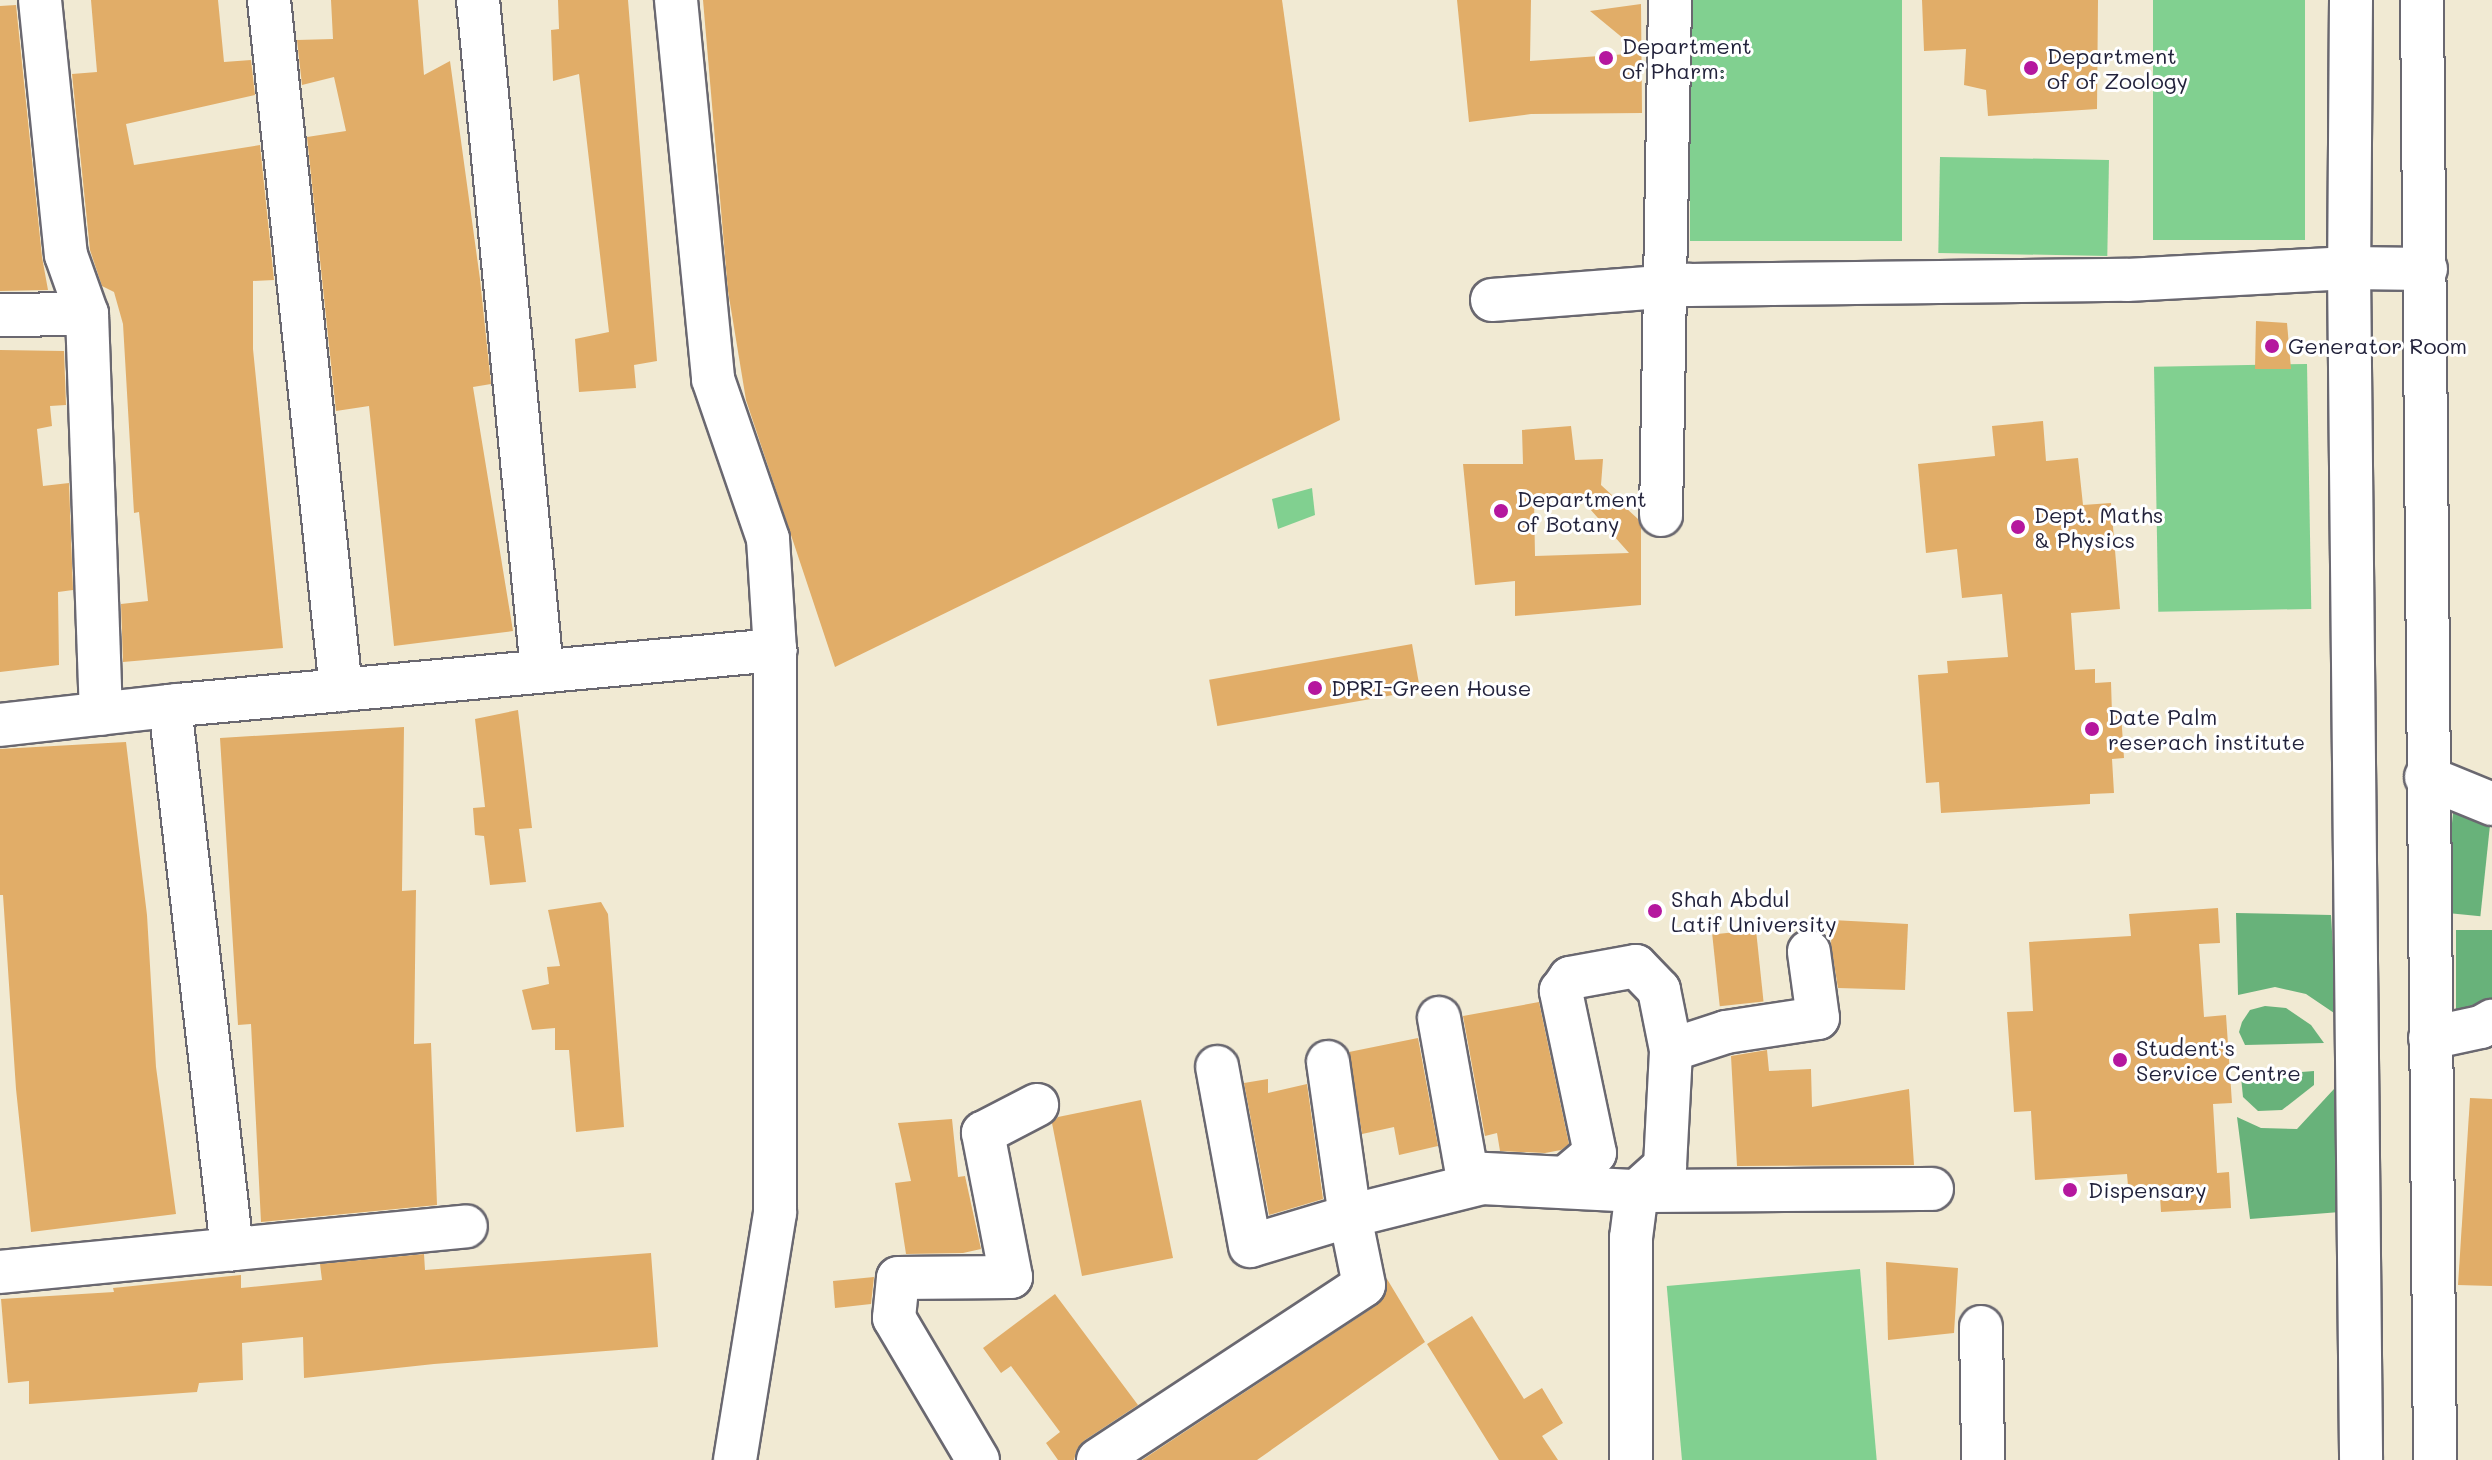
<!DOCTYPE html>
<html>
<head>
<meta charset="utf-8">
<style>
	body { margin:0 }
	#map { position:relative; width:2492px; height:1460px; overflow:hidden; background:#f1ead3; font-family:Mali,sans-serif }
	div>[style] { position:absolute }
	.green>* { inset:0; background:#81d090; transform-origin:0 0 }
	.forest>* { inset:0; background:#68b27a; transform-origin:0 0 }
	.building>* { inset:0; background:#e1ad68; transform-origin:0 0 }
	.roads { filter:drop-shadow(2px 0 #6a6870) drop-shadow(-2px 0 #6a6870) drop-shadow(0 2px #6a6870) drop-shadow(0 -2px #6a6870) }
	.minor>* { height:42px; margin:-21px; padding:0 21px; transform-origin:21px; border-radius:21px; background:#fff }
	.dots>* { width:22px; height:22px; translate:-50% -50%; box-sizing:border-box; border:4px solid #fff; border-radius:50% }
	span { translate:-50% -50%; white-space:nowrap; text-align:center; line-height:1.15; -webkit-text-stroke:6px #fff; paint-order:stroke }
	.poi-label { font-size:22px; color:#22223b }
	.left { translate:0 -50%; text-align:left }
</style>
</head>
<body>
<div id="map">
	<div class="green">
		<i style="left:1690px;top:0;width:212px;height:241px"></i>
		<i style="left:2153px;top:0;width:152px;height:240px"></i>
		<i style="left:1940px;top:157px;width:169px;height:96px;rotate:1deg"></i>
		<i style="left:2307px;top:364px;width:245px;height:153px;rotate:89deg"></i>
		<i style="clip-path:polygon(1312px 488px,1315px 515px,1278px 529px,1272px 499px)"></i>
		<i style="left:1860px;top:1269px;width:192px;height:194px;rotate:85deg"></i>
	</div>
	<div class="forest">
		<i style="left:2454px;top:804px;width:38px;height:109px;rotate:6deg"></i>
		<i style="clip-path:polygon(2236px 913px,2331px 915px,2337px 1015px,2306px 994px,2275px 987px,2238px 995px)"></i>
		<i style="left:2456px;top:930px;width:36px;height:95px"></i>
		<i style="clip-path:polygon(2265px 1006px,2286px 1008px,2311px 1025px,2324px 1043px,2245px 1045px,2239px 1032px,2242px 1022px,2250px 1010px)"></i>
		<i style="clip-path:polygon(2314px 1071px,2314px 1085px,2282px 1110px,2258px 1111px,2243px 1097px,2241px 1077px)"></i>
		<i style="clip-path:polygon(2334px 1089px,2340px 1212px,2250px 1219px,2237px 1117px,2261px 1128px,2297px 1129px)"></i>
	</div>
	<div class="building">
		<i style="clip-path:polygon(91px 0,218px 0,224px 62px,251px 60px,255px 95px,126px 124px,134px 165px,260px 145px,274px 280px,253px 281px,253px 349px,283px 648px,123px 662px,121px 604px,148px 601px,139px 512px,134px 513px,123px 324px,114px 292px,102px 286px,90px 250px,72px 74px,97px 72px)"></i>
		<i style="clip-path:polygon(331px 0,418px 0,424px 75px,450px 61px,480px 279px,491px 384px,473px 387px,513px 631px,394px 646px,369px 406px,336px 411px,307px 137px,346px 131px,334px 77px,302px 85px,297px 40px,333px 39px)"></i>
		<i style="clip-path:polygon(558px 0,628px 0,657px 361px,634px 365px,636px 388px,579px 392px,575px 339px,609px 332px,579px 74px,553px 81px,551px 30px,559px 29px)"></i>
		<i style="clip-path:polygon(703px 0,1282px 0,1340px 420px,835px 667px,746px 400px,728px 291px)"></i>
		<i style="clip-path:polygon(1457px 0,1531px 0,1530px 61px,1641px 53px,1590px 11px,1641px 4px,1642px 113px,1531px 114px,1469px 122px)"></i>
		<i style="clip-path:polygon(1922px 0,2098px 0,2097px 109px,1988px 116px,1986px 90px,1964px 85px,1966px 49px,1924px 51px)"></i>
		<i style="clip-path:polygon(16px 5px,42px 257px,48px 290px,0 291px,0 6px)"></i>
		<i style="clip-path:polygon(2256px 321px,2287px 323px,2291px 369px,2255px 369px)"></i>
		<i style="clip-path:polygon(0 350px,64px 351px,66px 405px,50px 406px,52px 426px,37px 429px,43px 486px,69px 483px,73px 590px,58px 592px,59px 665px,0 672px)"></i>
		<i style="clip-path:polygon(2043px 421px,2046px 461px,2078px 458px,2083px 505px,2111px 503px,2120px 609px,2071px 613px,2075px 670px,2095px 669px,2095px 683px,2111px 682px,2112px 714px,2121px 713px,2124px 758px,2112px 759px,2114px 793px,2090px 794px,2090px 804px,1941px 813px,1939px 782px,1926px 783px,1918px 675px,1948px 673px,1947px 661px,2008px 657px,2002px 594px,1962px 598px,1957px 549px,1926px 553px,1918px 464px,1995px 456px,1992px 426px)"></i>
		<i style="clip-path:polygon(evenodd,1571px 426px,1575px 460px,1603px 459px,1601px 485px,1638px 519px,1641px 528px,1641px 605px,1515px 616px,1515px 581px,1475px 585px,1463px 464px,1523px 464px,1522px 430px,1571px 426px,1534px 499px,1582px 500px,1629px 553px,1535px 556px,1534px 499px)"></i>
		<i style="left:1412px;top:644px;width:47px;height:206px;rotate:80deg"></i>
		<i style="clip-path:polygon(518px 710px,532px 828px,519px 829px,526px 882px,490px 885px,484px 836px,475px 835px,473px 808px,485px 807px,475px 719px)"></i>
		<i style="clip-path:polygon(404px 727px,402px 891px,416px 890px,414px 1044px,431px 1043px,437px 1205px,261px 1222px,251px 1024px,238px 1025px,220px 738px)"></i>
		<i style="clip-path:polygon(126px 742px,147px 915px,156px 1067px,176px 1214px,31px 1232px,16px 1089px,3px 895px,0 895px,0 749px)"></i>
		<i style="clip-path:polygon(601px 902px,608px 914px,624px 1127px,576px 1132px,569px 1050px,555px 1050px,555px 1028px,532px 1030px,522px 990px,549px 984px,547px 967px,560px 966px,548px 910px)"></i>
		<i style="clip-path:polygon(2218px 908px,2220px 943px,2199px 944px,2204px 1017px,2226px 1015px,2232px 1103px,2213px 1104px,2217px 1173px,2229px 1172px,2231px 1208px,2161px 1212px,2160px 1196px,2129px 1198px,2127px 1174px,2035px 1180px,2031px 1111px,2014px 1112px,2007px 1012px,2033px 1011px,2029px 942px,2131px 936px,2129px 914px)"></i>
		<i style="clip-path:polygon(1832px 920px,1908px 924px,1905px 990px,1838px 988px,1831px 945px)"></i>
		<i style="left:1756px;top:930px;width:72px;height:44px;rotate:84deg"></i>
		<i style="clip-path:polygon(1539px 1002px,1569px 1144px,1561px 1150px,1545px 1153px,1500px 1151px,1497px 1133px,1485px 1136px,1463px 1016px)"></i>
		<i style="clip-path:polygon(1418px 1038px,1438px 1146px,1399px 1155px,1394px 1127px,1362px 1134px,1349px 1052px)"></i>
		<i style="clip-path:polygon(1767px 1050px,1769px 1071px,1811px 1069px,1812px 1107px,1909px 1089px,1914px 1165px,1737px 1166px,1731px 1056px)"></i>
		<i style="clip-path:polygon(1268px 1079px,1268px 1093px,1307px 1084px,1323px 1199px,1269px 1215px,1244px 1083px)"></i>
		<i style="clip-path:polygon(2470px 1098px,2492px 1099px,2492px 1286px,2458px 1285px)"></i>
		<i style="clip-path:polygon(1141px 1100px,1173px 1258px,1082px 1276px,1052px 1123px,1058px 1117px)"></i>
		<i style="clip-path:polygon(952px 1119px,958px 1177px,965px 1176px,981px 1249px,963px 1253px,906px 1254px,895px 1183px,911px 1181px,898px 1123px)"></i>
		<i style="clip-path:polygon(651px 1253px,658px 1347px,434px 1364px,304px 1378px,303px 1337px,242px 1343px,243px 1380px,199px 1383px,197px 1392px,29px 1404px,29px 1381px,8px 1383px,1px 1299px,114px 1292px,113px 1288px,241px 1275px,241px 1288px,322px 1280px,320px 1264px,424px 1254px,425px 1270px)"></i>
		<i style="clip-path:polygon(1886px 1262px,1958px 1268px,1954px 1333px,1888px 1340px)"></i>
		<i style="clip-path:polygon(874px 1277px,871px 1304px,835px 1308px,833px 1281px)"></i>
		<i style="clip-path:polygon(1387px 1279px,1425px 1342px,1257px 1460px,1142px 1460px,1377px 1305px,1386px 1293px)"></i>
		<i style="clip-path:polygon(1055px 1294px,1138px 1405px,1085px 1440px,1077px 1449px,1074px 1460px,1058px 1460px,1046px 1443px,1060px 1432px,1011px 1366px,1001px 1373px,983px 1348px)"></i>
		<i style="clip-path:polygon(1472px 1316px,1524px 1399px,1542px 1388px,1563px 1423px,1542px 1436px,1558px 1460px,1499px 1460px,1427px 1344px)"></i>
	</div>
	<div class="roads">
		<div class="minor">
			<i style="left:40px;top:0;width:256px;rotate:84.2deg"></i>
			<i style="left:66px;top:255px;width:63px;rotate:70.4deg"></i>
			<i style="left:87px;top:314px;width:400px;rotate:88deg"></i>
			<i style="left:269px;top:0;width:694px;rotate:84.04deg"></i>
			<i style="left:478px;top:0;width:674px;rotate:84.55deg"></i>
			<i style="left:676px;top:0;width:381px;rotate:84.4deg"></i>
			<i style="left:713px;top:379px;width:169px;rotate:71deg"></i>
			<i style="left:768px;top:539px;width:111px;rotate:86.4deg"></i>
			<i style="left:775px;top:650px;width:563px;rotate:90deg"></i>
			<i style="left:775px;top:1213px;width:250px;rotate:99.2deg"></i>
			<i style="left:2351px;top:0;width:268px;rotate:90.4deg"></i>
			<i style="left:2349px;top:268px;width:1192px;rotate:89.42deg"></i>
			<i style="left:2422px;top:0;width:1460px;rotate:89.49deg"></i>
			<i style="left:1492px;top:300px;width:198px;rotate:-4.4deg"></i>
			<i style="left:1689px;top:285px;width:438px;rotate:-0.7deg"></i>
			<i style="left:2127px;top:280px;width:222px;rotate:-3.1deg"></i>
			<i style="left:2349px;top:268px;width:77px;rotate:0.7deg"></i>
			<i style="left:0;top:315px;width:87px;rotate:-0.7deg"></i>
			<i style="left:1661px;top:515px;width:515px;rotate:-89deg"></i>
			<i style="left:170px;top:706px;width:547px;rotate:83.49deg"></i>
			<i style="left:0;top:725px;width:179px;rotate:-6.4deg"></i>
			<i style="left:178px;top:705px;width:600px;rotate:-5.26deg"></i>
			<i style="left:2426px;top:777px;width:71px;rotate:22.2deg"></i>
			<i style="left:1439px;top:1018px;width:158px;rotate:79.8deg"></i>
			<i style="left:1467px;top:1173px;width:98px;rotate:2.9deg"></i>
			<i style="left:1565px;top:1178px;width:39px;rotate:-40deg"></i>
			<i style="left:1595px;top:1153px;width:166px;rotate:-101.9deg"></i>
			<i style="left:1561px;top:991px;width:16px;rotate:-55deg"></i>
			<i style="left:1570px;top:978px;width:67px;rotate:-10.3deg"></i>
			<i style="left:1636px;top:966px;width:33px;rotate:46deg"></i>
			<i style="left:1659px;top:990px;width:61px;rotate:78.7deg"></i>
			<i style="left:2430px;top:1038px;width:52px;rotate:-12.2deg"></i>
			<i style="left:2481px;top:1027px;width:13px;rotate:-29deg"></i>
			<i style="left:1328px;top:1062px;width:156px;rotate:81.9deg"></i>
			<i style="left:1350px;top:1216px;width:136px;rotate:-14deg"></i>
			<i style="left:1482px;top:1183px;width:155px;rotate:3deg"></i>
			<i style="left:1637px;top:1191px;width:47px;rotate:97.3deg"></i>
			<i style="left:1631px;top:1238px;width:222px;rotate:90deg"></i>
			<i style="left:1637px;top:1191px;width:38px;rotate:-42deg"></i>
			<i style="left:1665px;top:1166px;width:116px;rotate:-87deg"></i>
			<i style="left:1671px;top:1050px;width:58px;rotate:-18.1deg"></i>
			<i style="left:1726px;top:1032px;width:93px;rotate:-8.7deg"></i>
			<i style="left:1818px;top:1018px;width:67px;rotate:-97.8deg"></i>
			<i style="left:1637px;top:1191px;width:295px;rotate:-0.4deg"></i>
			<i style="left:0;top:1272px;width:468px;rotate:-5.6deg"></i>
			<i style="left:1981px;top:1327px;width:133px;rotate:89.1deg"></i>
			<i style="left:978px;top:1460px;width:165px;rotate:-120.6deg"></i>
			<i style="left:894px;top:1318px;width:40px;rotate:-84.3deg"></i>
			<i style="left:898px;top:1278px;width:113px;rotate:-0.5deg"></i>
			<i style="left:1011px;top:1277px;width:147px;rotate:-101deg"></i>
			<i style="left:983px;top:1133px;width:61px;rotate:-27.4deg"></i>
			<i style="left:1098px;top:1460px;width:318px;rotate:-33.3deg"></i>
			<i style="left:1364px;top:1285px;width:70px;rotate:-101.5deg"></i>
			<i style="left:1350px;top:1216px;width:104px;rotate:163.3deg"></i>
			<i style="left:1250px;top:1246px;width:182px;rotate:-100.4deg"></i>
		</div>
	</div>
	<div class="dots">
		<i style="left:1606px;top:58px;background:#b5179e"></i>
		<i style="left:2031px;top:68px;background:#b5179e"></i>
		<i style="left:2272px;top:346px;background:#b5179e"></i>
		<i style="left:1501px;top:511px;background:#b5179e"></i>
		<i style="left:2018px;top:527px;background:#b5179e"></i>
		<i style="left:1315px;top:688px;background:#b5179e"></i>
		<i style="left:2092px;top:729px;background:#b5179e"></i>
		<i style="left:1655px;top:911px;background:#b5179e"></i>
		<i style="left:2120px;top:1060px;background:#b5179e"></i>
		<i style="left:2070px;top:1190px;background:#b5179e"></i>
	</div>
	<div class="poi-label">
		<span class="left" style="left:1622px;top:58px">Department<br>of Pharm:</span>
		<span class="left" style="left:2047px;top:68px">Department<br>of of Zoology</span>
		<span class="left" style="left:2288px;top:346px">Generator Room</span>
		<span class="left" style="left:1517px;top:511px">Department<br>of Botany</span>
		<span class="left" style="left:2034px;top:527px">Dept. Maths<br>&amp; Physics</span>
		<span class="left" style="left:1331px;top:688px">DPRI-Green House</span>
		<span class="left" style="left:2108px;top:729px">Date Palm<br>reserach institute</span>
		<span class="left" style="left:1671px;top:911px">Shah Abdul<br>Latif University</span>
		<span class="left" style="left:2136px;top:1060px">Student's<br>Service Centre</span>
		<span class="left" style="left:2088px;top:1190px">Dispensary</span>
	</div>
</div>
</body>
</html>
